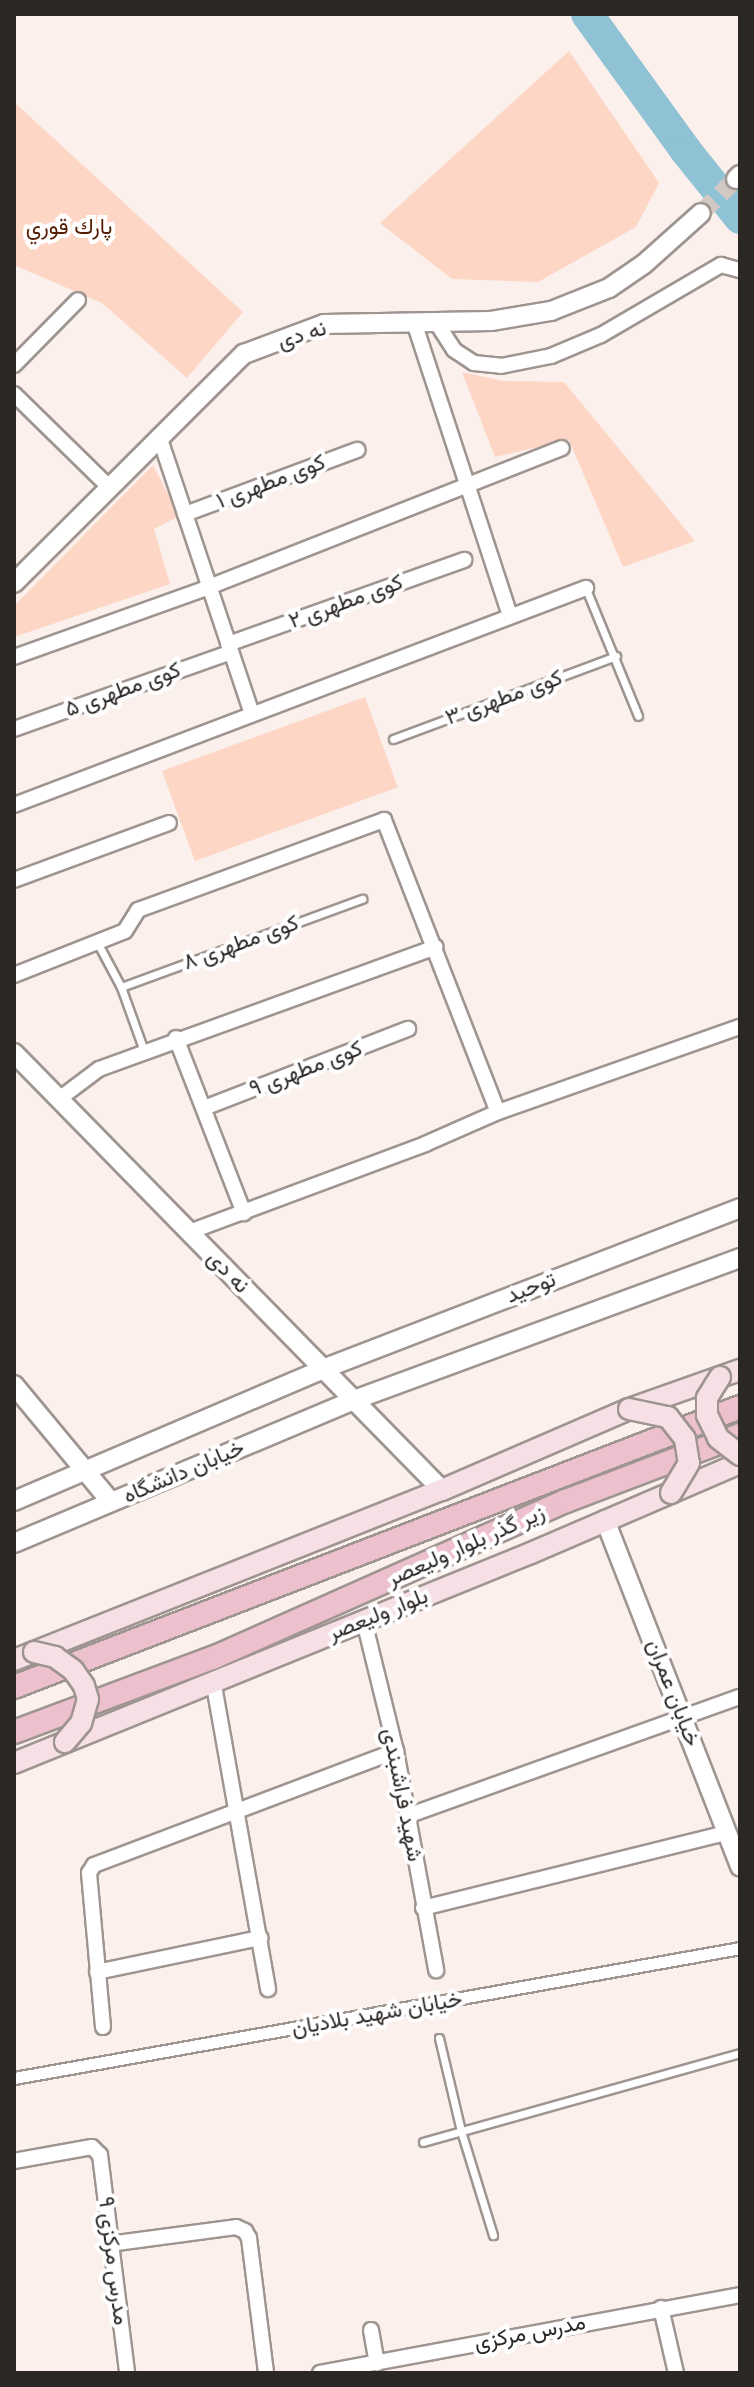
<!DOCTYPE html>
<html>
<head>
<meta charset="utf-8">
<style>
	body { margin:0 }
	#map { position:relative; width:754px; height:2387px; overflow:hidden; background:#fbf0ec; font-family:"Varela Round",Vazirmatn,sans-serif }
	div>[style] { position:absolute }
	.green>* { inset:0; background:#fdd6c6; transform-origin:0 0 }
	.river>* { height:32px; margin:-16px; padding:0 16px; transform-origin:16px; border-radius:16px; background:#8fc2d5 }
	.tertiary-tunnel>* { height:18px; margin-top:-9px; transform-origin:0; background:repeating-linear-gradient(90deg,#d1c8c4 0 18px,transparent 0 27px) }
	.roads { filter:drop-shadow(2px 0 #9e9490) drop-shadow(-2px 0 #9e9490) drop-shadow(0 2px #9e9490) drop-shadow(0 -2px #9e9490) }
	.service>* { height:7px; margin:-3.5px; padding:0 3.5px; transform-origin:3.5px; border-radius:3.5px; background:#fff }
	.pedestrian>* { height:11px; margin:-5.5px; padding:0 5.5px; transform-origin:5.5px; border-radius:5.5px; background:#fff }
	.minor>* { height:14px; margin:-7px; padding:0 7px; transform-origin:7px; border-radius:7px; background:#fff }
	.tertiary>* { height:18px; margin:-9px; padding:0 9px; transform-origin:9px; border-radius:9px; background:#fff }
	.secondary>* { height:20px; margin:-10px; padding:0 10px; transform-origin:10px; border-radius:10px; background:#f6e0e6 }
	.primary>* { height:22px; margin:-11px; padding:0 11px; transform-origin:11px; border-radius:11px; background:#ecc0cd }
	.bridges { filter:drop-shadow(2px 0 #9e9490) drop-shadow(-2px 0 #9e9490) drop-shadow(0 2px #9e9490) drop-shadow(0 -2px #9e9490) }
	.secondary-bridge>* { height:20px; margin:-10px; padding:0 10px; transform-origin:10px; border-radius:10px; background:#f6e0e6 }
	span { translate:-50% -50%; white-space:nowrap; text-align:center; line-height:1.15; -webkit-text-stroke:8px #fff; paint-order:stroke }
	.park-label { font-size:22px; color:#541e01 }
	.street-label { font-size:22px; color:#2b2725 }
	.frame { position:absolute; inset:0; border:16px solid #2b2725; pointer-events:none }
</style>
</head>
<body>
<div id="map">
	<div class="green">
		<i style="clip-path:polygon(569px 51px,659px 183px,636px 227px,538px 282px,452px 279px,380px 223px)"></i>
		<i style="clip-path:polygon(14px 102px,243px 312px,187px 378px,102px 303px,14px 265px)"></i>
		<i style="clip-path:polygon(462px 372px,503px 381px,564px 382px,695px 541px,623px 567px,569px 440px,495px 457px)"></i>
		<i style="clip-path:polygon(153px 465px,179px 516px,154px 529px,170px 584px,14px 637px,14px 606px)"></i>
		<i style="left:365px;top:697px;width:96px;height:216px;rotate:70deg"></i>
	</div>
	<div class="river">
		<i style="left:587px;top:14px;width:169px;rotate:54.1deg"></i>
		<i style="left:686px;top:151px;width:86px;rotate:51.1deg"></i>
	</div>
	<div class="tertiary-tunnel">
		<i style="left:701px;top:213px;width:49px;rotate:-44.2deg"></i>
	</div>
	<div class="roads">
		<div class="service">
			<i style="left:586px;top:589px;width:137px;rotate:67.7deg"></i>
			<i style="left:393px;top:739px;width:238px;rotate:-20.4deg"></i>
			<i style="left:97px;top:942px;width:51px;rotate:61.9deg"></i>
			<i style="left:121px;top:987px;width:68px;rotate:70.2deg"></i>
			<i style="left:121px;top:987px;width:257px;rotate:-20.1deg"></i>
			<i style="left:439px;top:2038px;width:96px;rotate:76.7deg"></i>
			<i style="left:461px;top:2131px;width:109px;rotate:72.9deg"></i>
			<i style="left:423px;top:2142px;width:329px;rotate:-15.7deg"></i>
		</div>
		<div class="pedestrian">
			<i style="left:14px;top:2078px;width:738px;rotate:-10.15deg"></i>
		</div>
		<div class="minor">
			<i style="left:414px;top:322px;width:309px;rotate:71.9deg"></i>
			<i style="left:436px;top:322px;width:33px;rotate:57deg"></i>
			<i style="left:454px;top:350px;width:24px;rotate:33deg"></i>
			<i style="left:474px;top:363px;width:27px;rotate:6deg"></i>
			<i style="left:501px;top:366px;width:51px;rotate:-11.3deg"></i>
			<i style="left:551px;top:356px;width:54px;rotate:-22.8deg"></i>
			<i style="left:601px;top:335px;width:139px;rotate:-30.3deg"></i>
			<i style="left:721px;top:265px;width:20px;rotate:15deg"></i>
			<i style="left:14px;top:365px;width:91px;rotate:-45.4deg"></i>
			<i style="left:14px;top:394px;width:133px;rotate:44.4deg"></i>
			<i style="left:159px;top:436px;width:293px;rotate:71.5deg"></i>
			<i style="left:185px;top:514px;width:184px;rotate:-20.4deg"></i>
			<i style="left:228px;top:644px;width:251px;rotate:-19.6deg"></i>
			<i style="left:14px;top:657px;width:207px;rotate:-19.7deg"></i>
			<i style="left:209px;top:587px;width:379px;rotate:-21.5deg"></i>
			<i style="left:14px;top:729px;width:230px;rotate:-19.5deg"></i>
			<i style="left:14px;top:805px;width:612px;rotate:-20.78deg"></i>
			<i style="left:14px;top:880px;width:165px;rotate:-20.2deg"></i>
			<i style="left:14px;top:975px;width:119px;rotate:-21.6deg"></i>
			<i style="left:125px;top:931px;width:25px;rotate:-58deg"></i>
			<i style="left:138px;top:910px;width:262px;rotate:-20.1deg"></i>
			<i style="left:384px;top:820px;width:313px;rotate:68.7deg"></i>
			<i style="left:176px;top:1038px;width:188px;rotate:68.8deg"></i>
			<i style="left:59px;top:1099px;width:50px;rotate:-36.9deg"></i>
			<i style="left:99px;top:1069px;width:358px;rotate:-19.9deg"></i>
			<i style="left:204px;top:1108px;width:219px;rotate:-21.2deg"></i>
			<i style="left:189px;top:1232px;width:252px;rotate:-20.4deg"></i>
			<i style="left:425px;top:1144px;width:80px;rotate:-23.7deg"></i>
			<i style="left:498px;top:1112px;width:256px;rotate:-19.4deg"></i>
			<i style="left:364px;top:1621px;width:134px;rotate:76.2deg"></i>
			<i style="left:396px;top:1751px;width:223px;rotate:79.6deg"></i>
			<i style="left:213px;top:1680px;width:314px;rotate:79.9deg"></i>
			<i style="left:407px;top:1816px;width:354px;rotate:-19.7deg"></i>
			<i style="left:423px;top:1908px;width:313px;rotate:-13.9deg"></i>
			<i style="left:97px;top:1972px;width:167px;rotate:-11.8deg"></i>
			<i style="left:103px;top:2027px;width:155px;rotate:-95.2deg"></i>
			<i style="left:89px;top:1873px;width:9px;rotate:-58deg"></i>
			<i style="left:94px;top:1865px;width:323px;rotate:-20.7deg"></i>
			<i style="left:14px;top:2161px;width:79px;rotate:-10.2deg"></i>
			<i style="left:92px;top:2147px;width:11px;rotate:45deg"></i>
			<i style="left:100px;top:2155px;width:220px;rotate:82.9deg"></i>
			<i style="left:109px;top:2244px;width:128px;rotate:-7.6deg"></i>
			<i style="left:236px;top:2227px;width:10px;rotate:24deg"></i>
			<i style="left:245px;top:2231px;width:8px;rotate:60deg"></i>
			<i style="left:249px;top:2238px;width:136px;rotate:82.8deg"></i>
			<i style="left:661px;top:2308px;width:67px;rotate:77deg"></i>
			<i style="left:371px;top:2330px;width:34px;rotate:80deg"></i>
			<i style="left:320px;top:2373px;width:427px;rotate:-10.5deg"></i>
		</div>
		<div class="tertiary">
			<i style="left:736px;top:179px;width:6px;rotate:-45deg"></i>
			<i style="left:14px;top:583px;width:325px;rotate:-44.9deg"></i>
			<i style="left:244px;top:354px;width:85px;rotate:-20.6deg"></i>
			<i style="left:324px;top:324px;width:167px;rotate:-1deg"></i>
			<i style="left:491px;top:321px;width:61px;rotate:-9.5deg"></i>
			<i style="left:551px;top:311px;width:62px;rotate:-21.6deg"></i>
			<i style="left:609px;top:288px;width:42px;rotate:-34.4deg"></i>
			<i style="left:644px;top:264px;width:76px;rotate:-41.8deg"></i>
			<i style="left:14px;top:1053px;width:612px;rotate:45.6deg"></i>
			<i style="left:14px;top:1385px;width:152px;rotate:50.3deg"></i>
			<i style="left:14px;top:1501px;width:336px;rotate:-23.1deg"></i>
			<i style="left:323px;top:1369px;width:447px;rotate:-21.1deg"></i>
			<i style="left:605px;top:1520px;width:372px;rotate:68.7deg"></i>
			<i style="left:14px;top:1543px;width:369px;rotate:-22.8deg"></i>
			<i style="left:354px;top:1400px;width:411px;rotate:-20.2deg"></i>
		</div>
		<div class="secondary">
			<i style="left:14px;top:1660px;width:461px;rotate:-21.7deg"></i>
			<i style="left:442px;top:1490px;width:204px;rotate:-23.4deg"></i>
			<i style="left:629px;top:1409px;width:118px;rotate:-19.4deg"></i>
			<i style="left:14px;top:1763px;width:558px;rotate:-22.11deg"></i>
			<i style="left:531px;top:1553px;width:228px;rotate:-23.3deg"></i>
		</div>
		<div class="primary">
			<i style="left:14px;top:1687px;width:778px;rotate:-21.09deg"></i>
			<i style="left:14px;top:1732px;width:215px;rotate:-20.5deg"></i>
			<i style="left:215px;top:1657px;width:384px;rotate:-24deg"></i>
			<i style="left:566px;top:1501px;width:186px;rotate:-20.8deg"></i>
		</div>
	</div>
	<div class="bridges">
		<div class="secondary-bridge">
			<i style="left:720px;top:1377px;width:25px;rotate:122deg"></i>
			<i style="left:707px;top:1398px;width:17px;rotate:90deg"></i>
			<i style="left:707px;top:1415px;width:25px;rotate:64deg"></i>
			<i style="left:718px;top:1438px;width:28px;rotate:38deg"></i>
			<i style="left:629px;top:1409px;width:40px;rotate:12deg"></i>
			<i style="left:668px;top:1417px;width:28px;rotate:52deg"></i>
			<i style="left:685px;top:1439px;width:24px;rotate:81deg"></i>
			<i style="left:689px;top:1463px;width:35px;rotate:121deg"></i>
			<i style="left:34px;top:1652px;width:22px;rotate:13deg"></i>
			<i style="left:55px;top:1657px;width:22px;rotate:36deg"></i>
			<i style="left:73px;top:1670px;width:19px;rotate:55deg"></i>
			<i style="left:84px;top:1686px;width:14px;rotate:73deg"></i>
			<i style="left:88px;top:1699px;width:25px;rotate:106deg"></i>
			<i style="left:81px;top:1723px;width:25px;rotate:130deg"></i>
		</div>
	</div>
	<div class="park-label">
		<span style="left:69px;top:228px">پارك قوري</span>
	</div>
	<div class="street-label">
		<span style="left:302px;top:335px;rotate:-17deg">نه دی</span>
		<span style="left:271px;top:482px;rotate:-21deg">کوی مطهری ۱</span>
		<span style="left:346px;top:602px;rotate:-20deg">کوی مطهری ۲</span>
		<span style="left:123px;top:690px;rotate:-20deg">کوی مطهری ۵</span>
		<span style="left:504px;top:698px;rotate:-20deg">کوی مطهری ۳</span>
		<span style="left:241px;top:943px;rotate:-20deg">کوی مطهری ۸</span>
		<span style="left:306px;top:1069px;rotate:-21deg">کوی مطهری ۹</span>
		<span style="left:228px;top:1272px;rotate:46deg">نه دی</span>
		<span style="left:531px;top:1288px;rotate:-21deg">توحید</span>
		<span style="left:184px;top:1472px;rotate:-23deg">خیابان دانشگاه</span>
		<span style="left:466px;top:1546px;rotate:-24deg">زیر گذر بلوار ولیعصر</span>
		<span style="left:378px;top:1615px;rotate:-22deg">بلوار ولیعصر</span>
		<span style="left:673px;top:1693px;rotate:69deg">خیابان عمران</span>
		<span style="left:402px;top:1795px;rotate:79deg">شهید فراشبندی</span>
		<span style="left:377px;top:2014px;rotate:-10deg">خیابان شهید بلادیان</span>
		<span style="left:113px;top:2261px;rotate:83deg">مدرس مرکزی ۹</span>
		<span style="left:530px;top:2333px;rotate:-11deg">مدرس مرکزی</span>
	</div>
	<div class="frame"></div>
</div>
</body>
</html>
